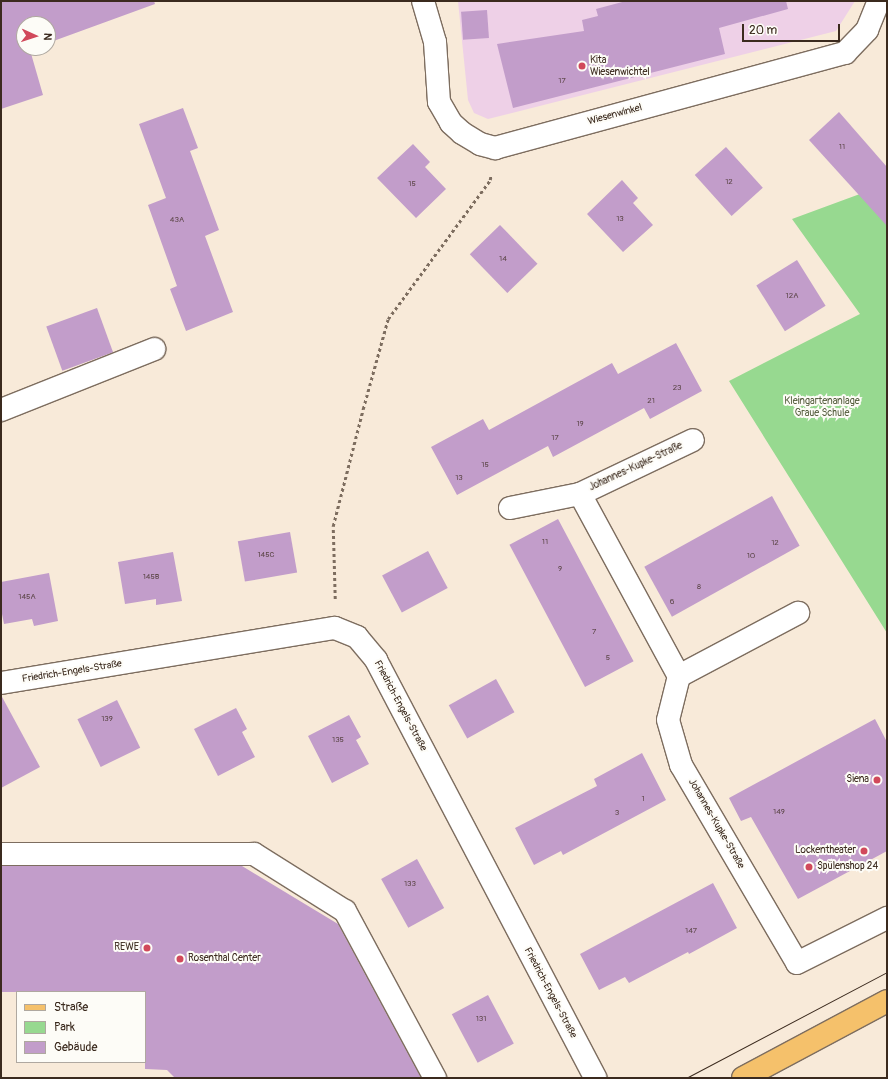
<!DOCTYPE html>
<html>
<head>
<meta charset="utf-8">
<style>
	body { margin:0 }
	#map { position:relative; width:888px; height:1079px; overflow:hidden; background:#f8ead9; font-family:Pangolin,sans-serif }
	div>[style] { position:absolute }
	.built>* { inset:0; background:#eed0e7 }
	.green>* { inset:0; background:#97d990 }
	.building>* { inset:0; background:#c29dca; transform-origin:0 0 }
	.path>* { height:2.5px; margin-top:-1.25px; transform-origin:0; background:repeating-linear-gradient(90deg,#7d6d5f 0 3px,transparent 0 6px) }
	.roads { filter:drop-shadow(1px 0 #7d6d5f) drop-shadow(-1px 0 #7d6d5f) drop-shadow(0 1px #7d6d5f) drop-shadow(0 -1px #7d6d5f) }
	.minor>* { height:22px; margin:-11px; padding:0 11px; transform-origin:11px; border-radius:11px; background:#fff }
	.major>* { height:22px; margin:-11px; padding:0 11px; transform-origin:11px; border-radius:11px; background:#f5c16b }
	.tram>* { height:1px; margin:-0.5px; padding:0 0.5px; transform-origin:0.5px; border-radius:0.5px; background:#3b2a1e }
	.dots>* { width:11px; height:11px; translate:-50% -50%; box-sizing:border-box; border:2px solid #fdfcf7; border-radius:50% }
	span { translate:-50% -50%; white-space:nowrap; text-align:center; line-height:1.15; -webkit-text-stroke:4px #fdfcf7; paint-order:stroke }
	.number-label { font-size:8px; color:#5d4749 }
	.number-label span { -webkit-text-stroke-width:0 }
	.poi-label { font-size:10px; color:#3b2a1e }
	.left { translate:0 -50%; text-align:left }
	.right { translate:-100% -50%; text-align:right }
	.street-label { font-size:10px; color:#3b2a1e }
	.park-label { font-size:10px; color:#575f40 }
	.frame { position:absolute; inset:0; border:2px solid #3b2a1e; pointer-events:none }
	.legend { position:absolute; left:16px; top:991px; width:130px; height:72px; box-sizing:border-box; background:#fdfcf7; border:1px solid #afa8a0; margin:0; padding:5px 7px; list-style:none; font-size:12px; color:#3b2a1e }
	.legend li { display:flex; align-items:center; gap:8px; height:20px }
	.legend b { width:20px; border:1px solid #afa8a0 }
	.north { position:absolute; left:16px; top:16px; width:40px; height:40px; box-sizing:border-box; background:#fdfcf7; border:1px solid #afa8a0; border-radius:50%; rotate:93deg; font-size:11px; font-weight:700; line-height:16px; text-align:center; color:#3b2a1e }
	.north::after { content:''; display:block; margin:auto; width:14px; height:18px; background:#d1495b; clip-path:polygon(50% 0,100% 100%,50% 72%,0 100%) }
	.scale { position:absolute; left:742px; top:24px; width:98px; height:18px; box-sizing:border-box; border:2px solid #3b2a1e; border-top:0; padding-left:5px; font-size:12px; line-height:14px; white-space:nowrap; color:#3b2a1e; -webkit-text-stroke:3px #fdfcf7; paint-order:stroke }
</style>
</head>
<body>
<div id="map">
	<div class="built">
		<i style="clip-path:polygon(458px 1px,855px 1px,836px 31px,488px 119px,474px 113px,468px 100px)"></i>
	</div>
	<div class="green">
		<i style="clip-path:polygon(887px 184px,887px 633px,729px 381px,860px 314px,792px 219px)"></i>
	</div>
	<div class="building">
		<i style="clip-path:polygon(1px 1px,154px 1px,155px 4px,48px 43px,48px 24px,24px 24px,24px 48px,35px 48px,30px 50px,43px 95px,1px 109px)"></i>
		<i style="clip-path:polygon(626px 1px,786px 1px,788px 9px,719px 28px,725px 54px,513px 108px,497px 44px,584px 31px,582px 20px,598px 16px,596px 9px)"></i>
		<i style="left:487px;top:10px;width:28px;height:26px;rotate:86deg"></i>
		<i style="clip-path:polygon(183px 108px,198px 148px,190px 151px,219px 230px,205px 236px,233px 312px,186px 331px,170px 289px,177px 286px,148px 205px,166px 198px,139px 124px)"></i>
		<i style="clip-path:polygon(839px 112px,887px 167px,887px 226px,809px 140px)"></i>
		<i style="clip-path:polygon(413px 144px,430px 162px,425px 167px,446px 189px,416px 218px,377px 178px)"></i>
		<i style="left:726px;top:147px;width:55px;height:42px;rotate:48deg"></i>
		<i style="clip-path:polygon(622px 180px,638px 198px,633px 203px,653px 225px,623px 252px,587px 214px)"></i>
		<i style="left:500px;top:225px;width:54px;height:42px;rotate:46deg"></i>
		<i style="left:797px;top:260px;width:54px;height:48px;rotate:58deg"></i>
		<i style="left:97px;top:308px;width:47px;height:54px;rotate:70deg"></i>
		<i style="clip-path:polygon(676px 343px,702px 391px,650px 419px,644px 408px,553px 457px,548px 446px,457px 495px,431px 447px,483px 419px,489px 430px,612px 363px,618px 374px)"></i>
		<i style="left:772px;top:496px;width:57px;height:146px;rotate:61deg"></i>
		<i style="left:558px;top:519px;width:161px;height:55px;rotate:62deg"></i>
		<i style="left:290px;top:532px;width:41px;height:53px;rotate:80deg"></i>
		<i style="left:428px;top:551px;width:42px;height:52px;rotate:62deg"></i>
		<i style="clip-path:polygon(173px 552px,182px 601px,156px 605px,156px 599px,125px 604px,118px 562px)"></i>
		<i style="clip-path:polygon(49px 573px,58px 621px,34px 626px,32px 619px,4px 624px,1px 609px,1px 582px)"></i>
		<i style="left:496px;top:679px;width:38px;height:54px;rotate:61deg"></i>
		<i style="clip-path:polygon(1px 695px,40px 767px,1px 788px)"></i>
		<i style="left:117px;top:700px;width:53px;height:44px;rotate:64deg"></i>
		<i style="clip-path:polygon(236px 708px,247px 729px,242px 732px,255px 757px,218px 776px,194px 729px)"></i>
		<i style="clip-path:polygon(349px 715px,361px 737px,356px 740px,369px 764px,332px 783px,308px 736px)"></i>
		<i style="clip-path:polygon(875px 719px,887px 742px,887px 851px,798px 899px,751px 817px,741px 821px,729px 798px)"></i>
		<i style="clip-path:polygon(642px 753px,666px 800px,563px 855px,561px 851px,534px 865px,515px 828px,597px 786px,594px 779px)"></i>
		<i style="left:417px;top:859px;width:56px;height:41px;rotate:61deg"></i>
		<i style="clip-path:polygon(1px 866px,242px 866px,338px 924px,421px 1078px,175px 1078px,167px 1070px,145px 1069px,145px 992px,1px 992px)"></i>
		<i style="clip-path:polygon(713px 883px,737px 928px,689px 954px,688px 952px,629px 983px,625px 977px,599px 990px,580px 954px)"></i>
		<i style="left:488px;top:995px;width:55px;height:41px;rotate:62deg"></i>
	</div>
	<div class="path">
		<i style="left:335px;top:599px;width:73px;rotate:-91.6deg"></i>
		<i style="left:333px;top:526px;width:121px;rotate:-75.6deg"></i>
		<i style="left:363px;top:409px;width:93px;rotate:-74.5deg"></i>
		<i style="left:388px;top:319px;width:172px;rotate:-53.7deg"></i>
		<i style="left:490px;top:180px;width:5px;rotate:-79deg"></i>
	</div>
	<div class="roads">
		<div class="minor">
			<i style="left:423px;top:1px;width:43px;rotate:73.7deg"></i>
			<i style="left:435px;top:42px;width:60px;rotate:86.2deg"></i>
			<i style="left:439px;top:102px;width:24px;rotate:60deg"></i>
			<i style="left:451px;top:123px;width:15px;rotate:42deg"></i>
			<i style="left:462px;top:133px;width:21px;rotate:31deg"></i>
			<i style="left:480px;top:144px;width:16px;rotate:15deg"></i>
			<i style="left:495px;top:148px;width:363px;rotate:-15.2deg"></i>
			<i style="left:845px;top:53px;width:32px;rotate:-46deg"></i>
			<i style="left:867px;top:30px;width:31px;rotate:-68deg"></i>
			<i style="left:1px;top:410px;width:165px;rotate:-21.7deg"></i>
			<i style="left:580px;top:494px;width:207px;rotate:61.5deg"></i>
			<i style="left:679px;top:676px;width:45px;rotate:104deg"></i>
			<i style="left:668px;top:720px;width:47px;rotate:73.9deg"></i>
			<i style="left:681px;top:765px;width:229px;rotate:59.6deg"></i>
			<i style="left:797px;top:963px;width:101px;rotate:-26.6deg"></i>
			<i style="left:510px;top:508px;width:71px;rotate:-11.3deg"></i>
			<i style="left:580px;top:494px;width:125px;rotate:-25.5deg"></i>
			<i style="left:679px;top:676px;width:135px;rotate:-27.9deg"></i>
			<i style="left:1px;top:683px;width:338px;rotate:-9.4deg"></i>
			<i style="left:335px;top:628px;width:24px;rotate:22deg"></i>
			<i style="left:357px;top:637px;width:30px;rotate:50deg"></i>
			<i style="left:376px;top:660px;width:472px;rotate:62.3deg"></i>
			<i style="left:1px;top:854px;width:253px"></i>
			<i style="left:254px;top:854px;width:107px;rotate:32.1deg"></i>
			<i style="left:345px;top:911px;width:190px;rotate:61.7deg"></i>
		</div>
		<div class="major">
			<i style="left:743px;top:1078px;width:163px;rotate:-28.1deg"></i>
		</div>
	</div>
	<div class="tram">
		<i style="left:686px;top:1078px;width:227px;rotate:-27.8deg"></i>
	</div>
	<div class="dots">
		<i style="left:582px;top:66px;background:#d1495b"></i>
		<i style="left:877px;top:780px;background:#d1495b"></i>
		<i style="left:864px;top:851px;background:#d1495b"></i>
		<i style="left:809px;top:867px;background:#d1495b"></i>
		<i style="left:147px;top:948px;background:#d1495b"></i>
		<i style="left:180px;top:959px;background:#d1495b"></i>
	</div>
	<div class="number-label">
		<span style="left:562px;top:81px">17</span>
		<span style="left:842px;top:147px">11</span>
		<span style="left:729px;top:182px">12</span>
		<span style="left:412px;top:184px">15</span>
		<span style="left:620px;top:219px">13</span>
		<span style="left:177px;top:220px">43A</span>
		<span style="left:503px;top:259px">14</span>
		<span style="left:792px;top:296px">12A</span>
		<span style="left:677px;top:388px">23</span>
		<span style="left:651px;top:401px">21</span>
		<span style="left:580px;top:424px">19</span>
		<span style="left:555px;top:438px">17</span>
		<span style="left:485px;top:465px">15</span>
		<span style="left:459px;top:478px">13</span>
		<span style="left:545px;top:542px">11</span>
		<span style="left:775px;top:543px">12</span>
		<span style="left:266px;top:555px">145C</span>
		<span style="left:751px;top:556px">10</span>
		<span style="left:560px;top:569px">9</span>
		<span style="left:151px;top:577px">145B</span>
		<span style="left:699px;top:587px">8</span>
		<span style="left:27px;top:597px">145A</span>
		<span style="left:672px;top:602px">6</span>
		<span style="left:594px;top:632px">7</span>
		<span style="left:608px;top:658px">5</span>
		<span style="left:107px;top:719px">139</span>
		<span style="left:338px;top:740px">135</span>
		<span style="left:643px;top:799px">1</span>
		<span style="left:779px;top:812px">149</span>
		<span style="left:617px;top:813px">3</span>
		<span style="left:410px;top:884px">133</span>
		<span style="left:691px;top:931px">147</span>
		<span style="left:481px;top:1019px">131</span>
	</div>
	<div class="poi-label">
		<span class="left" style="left:590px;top:66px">Kita<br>Wiesenwichtel</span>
		<span class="right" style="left:869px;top:780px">Siena</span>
		<span class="right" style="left:856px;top:851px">Lockentheater</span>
		<span class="left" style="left:817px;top:867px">Spülenshop 24</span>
		<span class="right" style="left:139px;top:948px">REWE</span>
		<span class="left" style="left:188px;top:959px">Rosenthal Center</span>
	</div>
	<div class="street-label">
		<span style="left:615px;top:115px;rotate:-15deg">Wiesenwinkel</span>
		<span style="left:636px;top:467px;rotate:-25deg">Johannes-Kupke-Straße</span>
		<span style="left:72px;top:672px;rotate:-9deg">Friedrich-Engels-Straße</span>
		<span style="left:400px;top:706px;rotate:62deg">Friedrich-Engels-Straße</span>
		<span style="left:716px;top:824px;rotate:60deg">Johannes-Kupke-Straße</span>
		<span style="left:550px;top:993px;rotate:62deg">Friedrich-Engels-Straße</span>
	</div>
	<div class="park-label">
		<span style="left:822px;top:407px">Kleingartenanlage<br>Graue Schule</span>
	</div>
	<div class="frame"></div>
	<ul class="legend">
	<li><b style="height:5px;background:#f5c16b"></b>Straße</li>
	<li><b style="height:11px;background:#97d990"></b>Park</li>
	<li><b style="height:11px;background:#c29dca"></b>Gebäude</li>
	</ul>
	<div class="north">N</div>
	<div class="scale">20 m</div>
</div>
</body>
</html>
